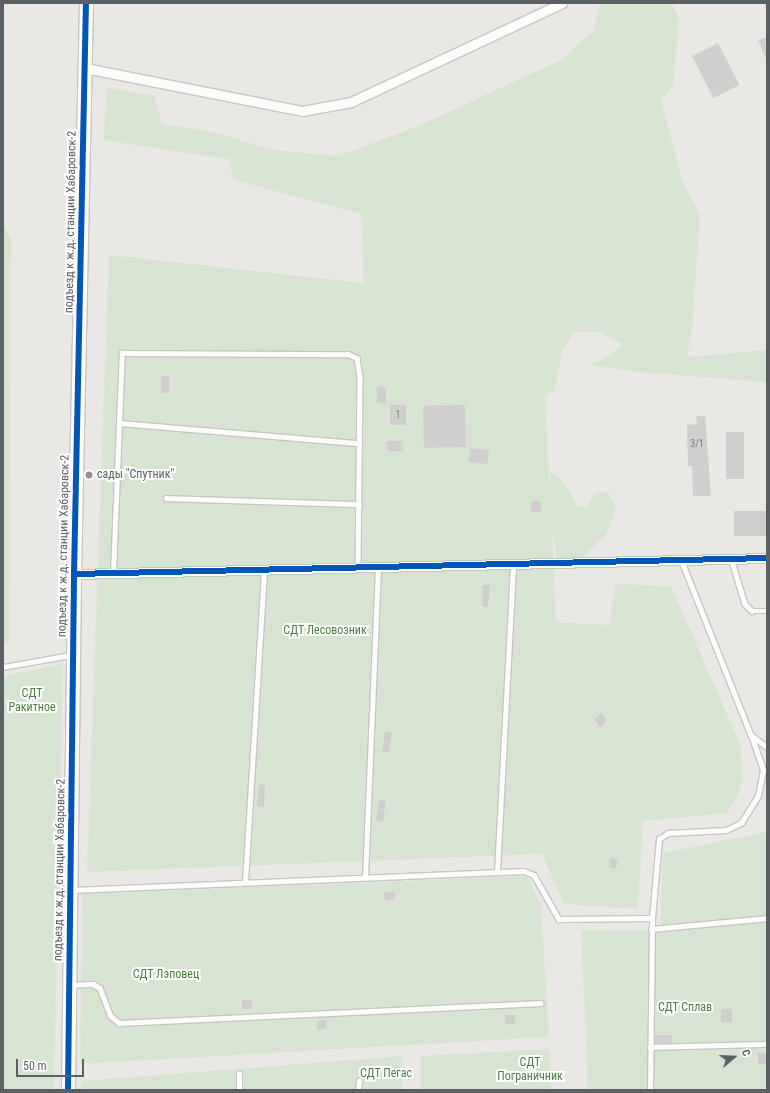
<!DOCTYPE html>
<html>
<head>
<meta charset="utf-8">
<style>
	body { margin:0 }
	#map { position:relative; width:770px; height:1093px; overflow:hidden; background:#eae8e5; font-family:"Roboto Condensed",sans-serif }
	div>[style] { position:absolute }
	.green>* { inset:0; background:#d8e4d2 }
	.building>* { inset:0; background:#d1cfce; transform-origin:0 0 }
	.roads { filter:drop-shadow(1px 0 #c6c6c5) drop-shadow(-1px 0 #c6c6c5) drop-shadow(0 1px #c6c6c5) drop-shadow(0 -1px #c6c6c5) }
	.lane>* { height:4.5px; margin:-2.25px; padding:0 2.25px; transform-origin:2.25px; border-radius:2.25px; background:#fcfcfb }
	.street>* { height:9px; margin:-4.5px; padding:0 4.5px; transform-origin:4.5px; border-radius:4.5px; background:#fcfcfb }
	.secondary>* { height:13px; margin:-6.5px; padding:0 6.5px; transform-origin:6.5px; border-radius:6.5px; background:#fcfcfb }
	.cycleway>* { height:6px; margin:-3px; padding:0 3px; transform-origin:3px; border-radius:3px; background:#0057b8 }
	.dots>* { width:11px; height:11px; translate:-50% -50%; box-sizing:border-box; border:2px solid #fff; border-radius:50% }
	span { translate:-50% -50%; white-space:nowrap; text-align:center; line-height:1.15; -webkit-text-stroke:4px #fff; paint-order:stroke }
	.number-label { font-size:10px; color:#7a7d7e }
	.number-label span { -webkit-text-stroke-width:0 }
	.street-label { font-size:12px; color:#5b6062 }
	.poi-label { font-size:12px; color:#5b6062 }
	.left { translate:0 -50%; text-align:left }
	.park-label { font-size:12px; color:#4a7f3d }
	.frame { position:absolute; inset:0; border:4px solid #5b6062; pointer-events:none }
	.north { position:absolute; left:714px; top:1037px; width:40px; height:40px; -webkit-text-stroke:3px #fff; paint-order:stroke; rotate:71deg; font-size:11px; font-weight:700; line-height:16px; text-align:center; color:#5b6062 }
	.north::after { content:''; display:block; margin:auto; width:14px; height:18px; background:#5b6062; clip-path:polygon(50% 0,100% 100%,50% 72%,0 100%) }
	.scale { position:absolute; left:16px; top:1059px; width:68px; height:18px; box-sizing:border-box; border:2px solid #5b6062; border-top:0; padding-left:5px; font-size:12px; line-height:14px; white-space:nowrap; color:#5b6062; -webkit-text-stroke:3px #fff; paint-order:stroke }
</style>
</head>
<body>
<div id="map">
	<div class="green">
		<i style="clip-path:polygon(600px 3px,672px 3px,679px 20px,673px 86px,661px 100px,682px 180px,700px 214px,692px 328px,687px 357px,767px 350px,767px 382px,638px 372px,591px 365px,613px 353px,623px 344px,598px 332px,574px 332px,562px 350px,555px 390px,545px 396px,550px 497px,550px 473px,557px 475px,571px 493px,577px 507px,588px 506px,594px 493px,608px 492px,616px 508px,606px 535px,580px 559px,557px 558px,552px 530px,556px 622px,609px 625px,616px 584px,671px 586px,740px 744px,743px 778px,736px 799px,727px 813px,643px 821px,638px 909px,564px 904px,542px 854px,87px 872px,109px 255px,364px 283px,361px 214px,234px 180px,228px 159px,103px 140px,107px 88px,154px 96px,162px 124px,217px 133px,272px 150px,338px 156px,416px 127px,561px 60px,593px 31px)"></i>
		<i style="clip-path:polygon(3px 224px,11px 239px,9px 642px,3px 643px)"></i>
		<i style="clip-path:polygon(63px 664px,54px 1090px,3px 1090px,3px 676px)"></i>
		<i style="clip-path:polygon(767px 832px,767px 1090px,588px 1090px,581px 930px,660px 931px,663px 853px)"></i>
		<i style="clip-path:polygon(527px 876px,541px 905px,549px 1037px,80px 1064px,82px 894px)"></i>
		<i style="clip-path:polygon(550px 1049px,551px 1090px,420px 1090px,421px 1056px)"></i>
		<i style="clip-path:polygon(403px 1056px,402px 1090px,81px 1090px,81px 1081px)"></i>
	</div>
	<div class="building">
		<i style="clip-path:polygon(767px 37px,767px 61px,758px 40px)"></i>
		<i style="left:718px;top:43px;width:47px;height:29px;rotate:63deg"></i>
		<i style="left:161px;top:376px;width:8px;height:17px"></i>
		<i style="left:377px;top:387px;width:9px;height:16px"></i>
		<i style="left:390px;top:405px;width:16px;height:20px"></i>
		<i style="left:465px;top:405px;width:42px;height:42px;rotate:89deg"></i>
		<i style="clip-path:polygon(696px 416px,705px 416px,711px 496px,693px 496px,692px 466px,688px 466px,687px 425px,697px 424px)"></i>
		<i style="left:726px;top:432px;width:18px;height:47px"></i>
		<i style="left:403px;top:441px;width:10px;height:16px;rotate:90deg"></i>
		<i style="left:470px;top:448px;width:19px;height:14px;rotate:6deg"></i>
		<i style="left:531px;top:501px;width:10px;height:11px"></i>
		<i style="left:767px;top:511px;width:25px;height:33px;rotate:90deg"></i>
		<i style="clip-path:polygon(483px 585px,490px 585px,488px 607px,482px 606px)"></i>
		<i style="clip-path:polygon(601px 713px,607px 720px,600px 727px,594px 719px)"></i>
		<i style="left:385px;top:731px;width:7px;height:21px;rotate:8deg"></i>
		<i style="clip-path:polygon(259px 784px,265px 785px,264px 807px,257px 806px)"></i>
		<i style="left:379px;top:800px;width:7px;height:21px;rotate:8deg"></i>
		<i style="clip-path:polygon(610px 858px,618px 859px,616px 869px,609px 867px)"></i>
		<i style="clip-path:polygon(384px 892px,395px 892px,395px 899px,385px 900px)"></i>
		<i style="left:242px;top:1000px;width:10px;height:9px"></i>
		<i style="left:721px;top:1009px;width:11px;height:13px"></i>
		<i style="left:505px;top:1015px;width:10px;height:9px"></i>
		<i style="clip-path:polygon(326px 1020px,326px 1029px,317px 1030px,317px 1021px)"></i>
		<i style="left:655px;top:1035px;width:17px;height:8px"></i>
		<i style="left:758px;top:1053px;width:9px;height:11px"></i>
	</div>
	<div class="roads">
		<div class="lane">
			<i style="left:119px;top:423px;width:241px;rotate:4.8deg"></i>
			<i style="left:166px;top:498px;width:193px;rotate:1.8deg"></i>
			<i style="left:731px;top:558px;width:48px;rotate:73.1deg"></i>
			<i style="left:745px;top:604px;width:10px;rotate:45deg"></i>
			<i style="left:752px;top:611px;width:15px"></i>
			<i style="left:681px;top:559px;width:189px;rotate:68.3deg"></i>
			<i style="left:751px;top:735px;width:20px;rotate:37deg"></i>
			<i style="left:113px;top:573px;width:220px;rotate:-87.7deg"></i>
			<i style="left:122px;top:353px;width:226px;rotate:0.3deg"></i>
			<i style="left:348px;top:354px;width:10px;rotate:24deg"></i>
			<i style="left:357px;top:358px;width:19px;rotate:81deg"></i>
			<i style="left:360px;top:377px;width:190px;rotate:90.6deg"></i>
			<i style="left:3px;top:667px;width:69px;rotate:-10deg"></i>
			<i style="left:497px;top:872px;width:309px;rotate:-87deg"></i>
			<i style="left:365px;top:878px;width:312px;rotate:-87.6deg"></i>
			<i style="left:245px;top:882px;width:314px;rotate:-86.5deg"></i>
			<i style="left:72px;top:890px;width:452px;rotate:-2.4deg"></i>
			<i style="left:524px;top:871px;width:11px;rotate:22deg"></i>
			<i style="left:534px;top:875px;width:51px;rotate:60.4deg"></i>
			<i style="left:559px;top:919px;width:93px;rotate:-0.6deg"></i>
			<i style="left:652px;top:918px;width:79px;rotate:-84.9deg"></i>
			<i style="left:659px;top:839px;width:11px;rotate:-34deg"></i>
			<i style="left:668px;top:833px;width:58px;rotate:-3deg"></i>
			<i style="left:726px;top:830px;width:17px;rotate:-25deg"></i>
			<i style="left:741px;top:823px;width:32px;rotate:-58deg"></i>
			<i style="left:758px;top:796px;width:26px;rotate:-79deg"></i>
			<i style="left:763px;top:770px;width:37px;rotate:-109deg"></i>
			<i style="left:651px;top:929px;width:117px;rotate:-5.4deg"></i>
			<i style="left:71px;top:985px;width:22px;rotate:-3deg"></i>
			<i style="left:93px;top:984px;width:8px;rotate:30deg"></i>
			<i style="left:100px;top:988px;width:30px;rotate:69deg"></i>
			<i style="left:111px;top:1016px;width:11px;rotate:41deg"></i>
			<i style="left:119px;top:1023px;width:422px;rotate:-2.7deg"></i>
			<i style="left:650px;top:1047px;width:117px;rotate:-1.5deg"></i>
			<i style="left:239px;top:1090px;width:16px;rotate:-90deg"></i>
			<i style="left:358px;top:1090px;width:9px;rotate:-84deg"></i>
			<i style="left:650px;top:1090px;width:172px;rotate:-89.3deg"></i>
		</div>
		<div class="street">
			<i style="left:85px;top:68px;width:221px;rotate:11.2deg"></i>
			<i style="left:302px;top:111px;width:50px;rotate:-10.4deg"></i>
			<i style="left:351px;top:102px;width:233px;rotate:-25.1deg"></i>
			<i style="left:74px;top:574px;width:693px;rotate:-1.32deg"></i>
		</div>
		<div class="secondary">
			<i style="left:68px;top:1090px;width:516px;rotate:-89.33deg"></i>
			<i style="left:74px;top:574px;width:571px;rotate:-88.8deg"></i>
		</div>
	</div>
	<div class="cycleway">
		<i style="left:74px;top:574px;width:693px;rotate:-1.32deg"></i>
		<i style="left:68px;top:1090px;width:516px;rotate:-89.33deg"></i>
		<i style="left:74px;top:574px;width:571px;rotate:-88.8deg"></i>
	</div>
	<div class="dots">
		<i style="left:89px;top:475px;background:#8d9090"></i>
	</div>
	<div class="number-label">
		<span style="left:398px;top:415px">1</span>
		<span style="left:697px;top:444px">3/1</span>
	</div>
	<div class="street-label">
		<span style="left:71px;top:222px;rotate:-89deg">подъезд к ж.д. станции Хабаровск-2</span>
		<span style="left:64px;top:546px;rotate:-89deg">подъезд к ж.д. станции Хабаровск-2</span>
		<span style="left:60px;top:870px;rotate:-89deg">подъезд к ж.д. станции Хабаровск-2</span>
	</div>
	<div class="poi-label">
		<span class="left" style="left:97px;top:475px">сады "Спутник"</span>
	</div>
	<div class="park-label">
		<span style="left:325px;top:631px">СДТ Лесовозник</span>
		<span style="left:32px;top:701px">СДТ<br>Ракитное</span>
		<span style="left:166px;top:975px">СДТ Лэповец</span>
		<span style="left:685px;top:1008px">СДТ Сплав</span>
		<span style="left:530px;top:1070px">СДТ<br>Пограничник</span>
		<span style="left:386px;top:1074px">СДТ Пегас</span>
	</div>
	<div class="frame"></div>
	<div class="north">С</div>
	<div class="scale">50 m</div>
</div>
</body>
</html>
